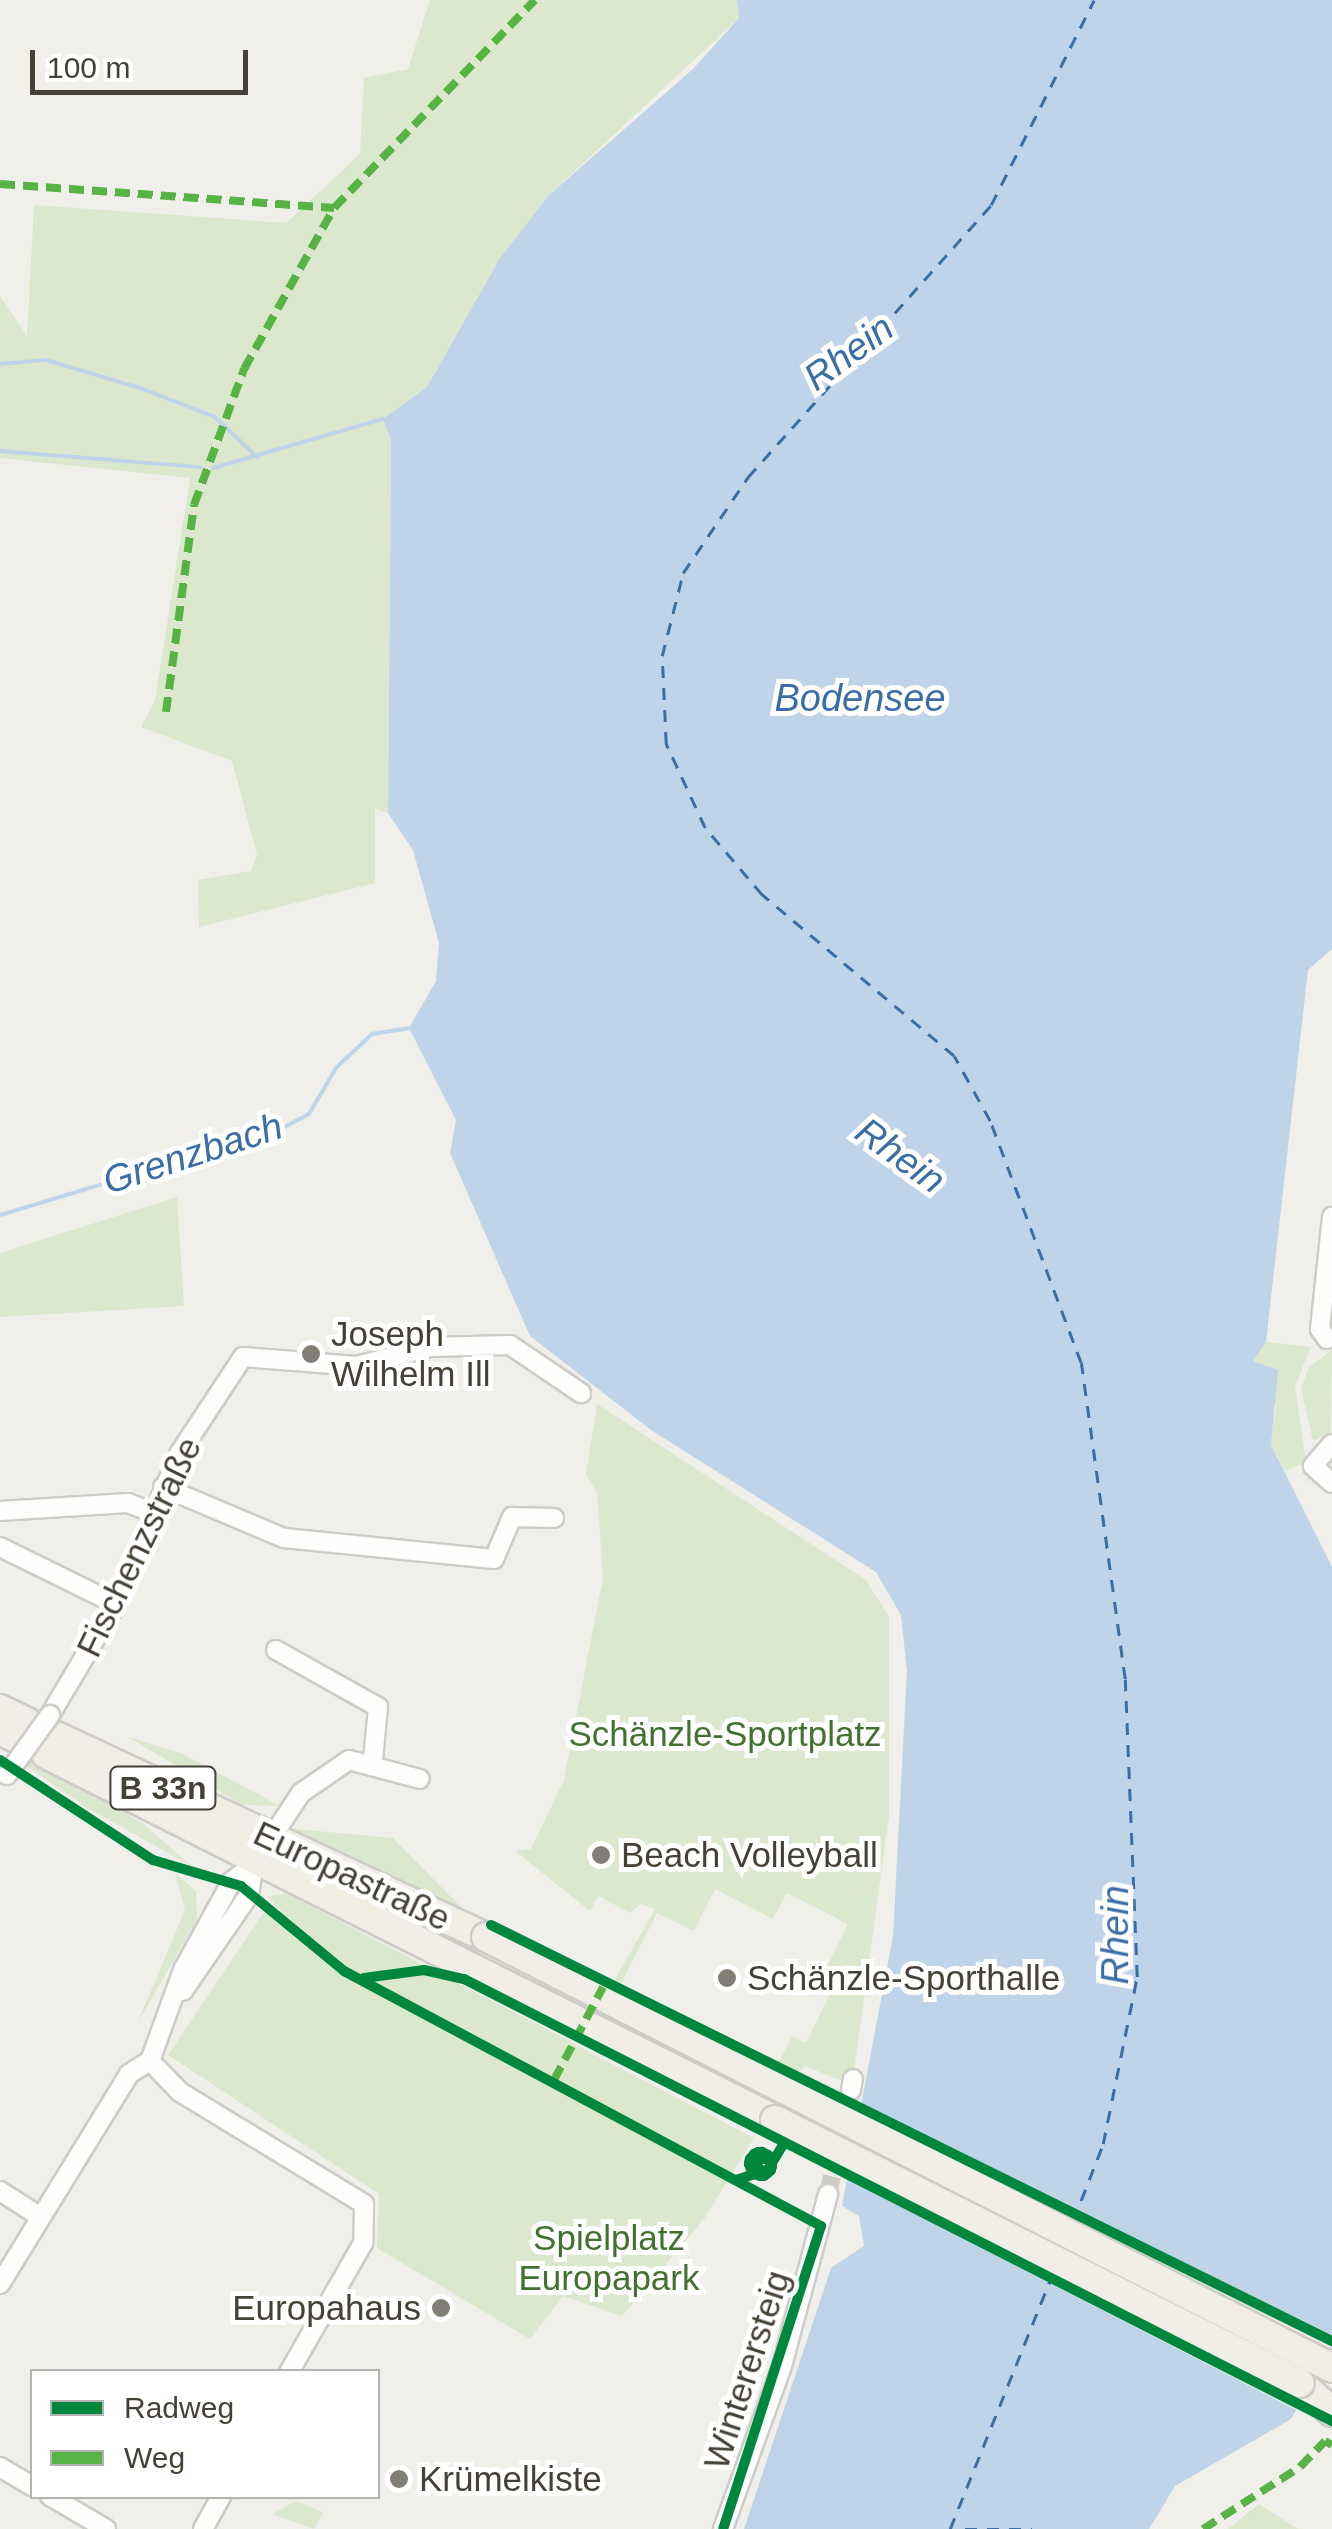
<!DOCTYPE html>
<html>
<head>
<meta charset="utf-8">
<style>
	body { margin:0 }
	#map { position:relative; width:1332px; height:2529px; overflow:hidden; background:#f0efea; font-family:Helvetica,sans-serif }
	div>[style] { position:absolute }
	.green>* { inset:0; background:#dbe8cd }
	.water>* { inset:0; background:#bfd4e9 }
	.pier>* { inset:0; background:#f0efea }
	.stream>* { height:4px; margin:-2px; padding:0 2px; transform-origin:2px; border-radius:2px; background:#bfd4e9 }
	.ferry>* { height:2.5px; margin-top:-1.25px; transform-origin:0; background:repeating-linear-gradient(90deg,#3b6ea6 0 12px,transparent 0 22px) }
	.minor-tunnel>* { height:18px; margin-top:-9px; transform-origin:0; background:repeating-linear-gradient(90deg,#ceccc6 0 18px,transparent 0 27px) }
	.roads { filter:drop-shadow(2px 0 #ceccc8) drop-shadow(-2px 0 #ceccc8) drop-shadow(0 2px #ceccc8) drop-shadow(0 -2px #ceccc8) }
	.minor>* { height:18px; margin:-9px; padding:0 9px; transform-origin:9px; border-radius:9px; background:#fdfdfc }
	.primary>* { height:28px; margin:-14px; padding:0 14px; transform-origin:14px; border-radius:14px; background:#f0eee5 }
	.bridges { filter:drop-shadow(2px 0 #ceccc8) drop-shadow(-2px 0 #ceccc8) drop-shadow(0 2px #ceccc8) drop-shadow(0 -2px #ceccc8) }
	.minor-bridge>* { height:18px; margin:-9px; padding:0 9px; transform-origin:9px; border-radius:9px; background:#fdfdfc }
	.primary-bridge>* { height:28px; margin:-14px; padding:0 14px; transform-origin:14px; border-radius:14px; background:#f0eee5 }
	.quiet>* { height:8px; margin-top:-4px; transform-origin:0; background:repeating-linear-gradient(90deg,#57b346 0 15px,transparent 0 23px) }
	.cycleway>* { height:10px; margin:-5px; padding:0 5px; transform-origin:5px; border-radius:5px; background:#00873e }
	.dots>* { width:28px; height:28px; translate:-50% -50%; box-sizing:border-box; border:5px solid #fff; border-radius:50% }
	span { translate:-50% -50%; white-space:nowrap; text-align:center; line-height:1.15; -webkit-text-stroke:10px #fff; paint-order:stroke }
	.shield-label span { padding:2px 8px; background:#fff; border:2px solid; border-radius:8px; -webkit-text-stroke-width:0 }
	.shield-label { font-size:32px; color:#454137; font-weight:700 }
	.poi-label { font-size:35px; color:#454137 }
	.left { translate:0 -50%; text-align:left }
	.right { translate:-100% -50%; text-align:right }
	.street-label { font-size:35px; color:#454137 }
	.park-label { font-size:35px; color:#427130 }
	.water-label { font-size:38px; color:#3b6ea6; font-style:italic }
	.legend { position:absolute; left:30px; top:2369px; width:350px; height:130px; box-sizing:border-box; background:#fff; border:2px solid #b5b3af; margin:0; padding:12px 18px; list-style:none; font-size:30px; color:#454137 }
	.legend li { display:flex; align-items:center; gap:20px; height:50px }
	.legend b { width:50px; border:2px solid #b5b3af }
	.scale { position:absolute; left:30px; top:50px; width:218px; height:45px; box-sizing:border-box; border:5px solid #454137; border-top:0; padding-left:12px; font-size:30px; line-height:35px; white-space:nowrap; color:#454137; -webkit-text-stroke:8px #fff; paint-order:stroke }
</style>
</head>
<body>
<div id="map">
	<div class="green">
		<i style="clip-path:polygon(430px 0,737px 0,739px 18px,548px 196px,500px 258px,427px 387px,384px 419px,391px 440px,388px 813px,375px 809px,375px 883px,199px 927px,198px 880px,251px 871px,257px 855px,232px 761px,141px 727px,155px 701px,190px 478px,0 458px,0 296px,27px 336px,34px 205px,286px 223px,360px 154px,364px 78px,408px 69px)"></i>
		<i style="clip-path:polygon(177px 1197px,184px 1306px,0 1317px,0 1253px)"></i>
		<i style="clip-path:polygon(1266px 1342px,1311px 1347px,1295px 1386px,1309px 1482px,1300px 1464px,1285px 1471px,1271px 1445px,1276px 1406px,1253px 1361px)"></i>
		<i style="clip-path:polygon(1332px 1350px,1331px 1433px,1313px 1441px,1301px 1389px,1309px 1367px)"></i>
		<i style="clip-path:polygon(evenodd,597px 1404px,866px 1580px,889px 1617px,889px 1816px,852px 2085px,805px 2066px,790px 2081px,609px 1990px,655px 1909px,641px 1904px,630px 1913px,598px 1896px,590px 1911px,515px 1851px,531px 1849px,564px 1780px,603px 1577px,597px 1493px,586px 1475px,597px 1404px,715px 1889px,773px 1919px,787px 1893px,848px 1924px,823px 1975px,836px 1982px,806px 2043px,792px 2036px,778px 2063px,621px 1984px,657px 1913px,694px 1931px,715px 1889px)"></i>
		<i style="clip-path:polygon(128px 1737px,181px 1753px,280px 1806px,242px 1805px)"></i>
		<i style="clip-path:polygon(0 1739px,142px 1823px,193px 1867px,89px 1809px,0 1748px)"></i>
		<i style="clip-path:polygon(295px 1829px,393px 1838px,471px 1917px,297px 1835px)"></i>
		<i style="clip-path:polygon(175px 1873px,196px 1891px,197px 1920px,138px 2022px,185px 1910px)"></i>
		<i style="clip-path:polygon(286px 1893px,754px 2138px,704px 2219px,622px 2316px,563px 2296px,530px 2339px,377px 2248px,379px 2194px,168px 2055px,263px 1913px,282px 1912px,268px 1897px)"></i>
		<i style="clip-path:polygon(296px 2501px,323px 2512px,314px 2529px,272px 2514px)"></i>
		<i style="clip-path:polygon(1259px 2504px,1298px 2529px,1228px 2529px)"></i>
	</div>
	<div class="water">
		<i style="clip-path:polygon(737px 0,1332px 0,1332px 949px,1308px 970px,1266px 1342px,1253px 1361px,1278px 1370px,1271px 1445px,1332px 1567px,1332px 2350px,1291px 2419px,1175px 2486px,1149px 2529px,744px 2529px,831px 2268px,864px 2246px,859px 2216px,842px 2206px,893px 1936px,907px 1671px,901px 1615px,876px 1572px,651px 1430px,530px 1336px,450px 1153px,456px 1120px,409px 1028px,436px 981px,439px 943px,413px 850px,388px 813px,391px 440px,383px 419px,427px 387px,500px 258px,548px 196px,693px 69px,739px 18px)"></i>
	</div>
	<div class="pier">
		<i style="clip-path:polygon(858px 2104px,1332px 2338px,1327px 2379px,1302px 2413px,843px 2177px)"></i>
	</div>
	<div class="stream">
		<i style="left:0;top:364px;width:46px;rotate:-5deg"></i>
		<i style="left:46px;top:360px;width:101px;rotate:16.6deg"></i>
		<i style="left:143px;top:389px;width:77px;rotate:21.3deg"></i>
		<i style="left:215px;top:417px;width:59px;rotate:43.6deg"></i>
		<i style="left:0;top:451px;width:201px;rotate:4.6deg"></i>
		<i style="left:213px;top:468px;width:177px;rotate:-16.1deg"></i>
		<i style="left:0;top:1215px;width:287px;rotate:-16.8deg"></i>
		<i style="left:275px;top:1132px;width:38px;rotate:-28deg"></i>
		<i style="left:309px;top:1114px;width:53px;rotate:-59.6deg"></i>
		<i style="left:336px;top:1068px;width:50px;rotate:-43.4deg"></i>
		<i style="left:372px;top:1034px;width:37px;rotate:-9deg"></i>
	</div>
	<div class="ferry">
		<i style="left:1073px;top:2221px;width:83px;rotate:-68.7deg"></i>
		<i style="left:1103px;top:2144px;width:170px;rotate:-78.5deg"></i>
		<i style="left:1137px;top:1977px;width:298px;rotate:-92.3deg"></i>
		<i style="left:1125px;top:1679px;width:319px;rotate:-97.9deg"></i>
		<i style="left:1081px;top:1363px;width:259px;rotate:-110.6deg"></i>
		<i style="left:990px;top:1121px;width:74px;rotate:-119deg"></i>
		<i style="left:954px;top:1056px;width:251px;rotate:-140deg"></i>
		<i style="left:762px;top:895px;width:88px;rotate:-130.4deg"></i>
		<i style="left:705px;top:828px;width:93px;rotate:-114.9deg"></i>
		<i style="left:666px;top:744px;width:88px;rotate:-92.6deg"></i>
		<i style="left:662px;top:656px;width:86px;rotate:-75.8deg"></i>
		<i style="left:683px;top:573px;width:116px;rotate:-55.9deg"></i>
		<i style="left:748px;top:477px;width:365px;rotate:-48.2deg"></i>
		<i style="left:991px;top:205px;width:229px;rotate:-63.3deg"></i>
		<i style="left:950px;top:2529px;width:274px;rotate:-68.1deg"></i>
		<i style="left:965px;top:2529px;width:67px"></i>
	</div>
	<div class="minor-tunnel">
		<i style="left:828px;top:2194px;width:107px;rotate:-77.5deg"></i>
	</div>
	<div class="roads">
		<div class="minor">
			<i style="left:1327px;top:1339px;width:12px;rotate:-125deg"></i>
			<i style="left:1320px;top:1329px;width:113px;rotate:-83.9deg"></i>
			<i style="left:1332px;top:1444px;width:29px;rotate:131deg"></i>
			<i style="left:1313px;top:1466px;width:25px;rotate:42deg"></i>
			<i style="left:163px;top:1487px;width:131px;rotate:22.9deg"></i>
			<i style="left:284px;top:1538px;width:211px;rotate:5.7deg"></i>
			<i style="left:494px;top:1559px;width:46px;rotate:-66.8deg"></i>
			<i style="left:512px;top:1517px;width:42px;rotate:1.4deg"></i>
			<i style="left:0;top:1511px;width:128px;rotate:-3.6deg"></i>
			<i style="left:128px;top:1503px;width:28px;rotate:21deg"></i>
			<i style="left:0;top:1547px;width:129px;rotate:26.2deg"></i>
			<i style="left:276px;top:1650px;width:117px;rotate:29.2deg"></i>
			<i style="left:378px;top:1707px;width:53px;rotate:95.4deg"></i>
			<i style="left:50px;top:1715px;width:129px;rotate:-59.3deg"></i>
			<i style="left:116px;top:1604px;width:163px;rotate:-67.2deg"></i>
			<i style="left:179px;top:1454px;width:116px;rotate:-56.6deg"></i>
			<i style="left:243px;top:1357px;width:114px;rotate:4.5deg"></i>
			<i style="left:357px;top:1366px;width:75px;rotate:-14.6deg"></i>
			<i style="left:430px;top:1347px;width:80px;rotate:-1.4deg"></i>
			<i style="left:510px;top:1345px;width:86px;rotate:34.1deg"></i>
			<i style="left:183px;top:1991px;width:116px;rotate:-55.5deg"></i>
			<i style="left:249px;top:1895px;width:31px;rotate:-81deg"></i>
			<i style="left:150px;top:2061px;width:43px;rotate:45.9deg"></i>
			<i style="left:180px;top:2092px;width:215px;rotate:31.3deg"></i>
			<i style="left:364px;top:2204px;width:39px;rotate:91deg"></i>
			<i style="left:363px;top:2243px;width:149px;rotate:119.8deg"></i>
			<i style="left:851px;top:2090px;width:11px;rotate:-80deg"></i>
			<i style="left:0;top:2191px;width:46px;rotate:32.7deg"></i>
			<i style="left:0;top:2284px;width:246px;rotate:-58.4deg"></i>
			<i style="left:129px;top:2074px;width:25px;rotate:-32deg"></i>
			<i style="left:150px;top:2061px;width:97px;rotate:-70.1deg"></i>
			<i style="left:183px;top:1970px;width:102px;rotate:-61.2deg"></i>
			<i style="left:232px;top:1881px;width:28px;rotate:-38deg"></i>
			<i style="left:254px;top:1864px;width:85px;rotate:-56.5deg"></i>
			<i style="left:301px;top:1793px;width:58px;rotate:-34.5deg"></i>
			<i style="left:349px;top:1760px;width:73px;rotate:15deg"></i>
			<i style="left:0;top:2467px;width:37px;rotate:31deg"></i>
			<i style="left:50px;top:2496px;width:65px;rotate:30.5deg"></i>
			<i style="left:203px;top:2529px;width:38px;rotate:-61deg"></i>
			<i style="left:723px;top:2529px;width:173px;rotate:-70.1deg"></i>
			<i style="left:782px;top:2366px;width:178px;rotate:-75deg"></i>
		</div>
		<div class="primary">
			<i style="left:0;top:1709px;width:30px;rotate:26deg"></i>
			<i style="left:0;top:1730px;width:20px;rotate:27deg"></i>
			<i style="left:56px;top:1736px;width:475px;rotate:25.1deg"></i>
			<i style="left:46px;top:1754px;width:816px;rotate:26.66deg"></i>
			<i style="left:1300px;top:2383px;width:43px;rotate:42.2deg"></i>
		</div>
	</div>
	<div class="bridges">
		<div class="minor-bridge">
			<i style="left:7px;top:1775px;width:74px;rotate:-54.4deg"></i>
		</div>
		<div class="primary-bridge">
			<i style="left:486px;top:1937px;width:949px;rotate:27deg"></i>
			<i style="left:775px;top:2120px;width:587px;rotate:26.61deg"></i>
		</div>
	</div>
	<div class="quiet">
		<i style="left:0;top:184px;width:335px;rotate:4.1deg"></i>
		<i style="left:166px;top:712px;width:209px;rotate:-82.3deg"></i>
		<i style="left:194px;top:505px;width:145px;rotate:-69.8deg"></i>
		<i style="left:244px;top:369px;width:184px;rotate:-60.8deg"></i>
		<i style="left:334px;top:208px;width:289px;rotate:-46deg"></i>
		<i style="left:554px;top:2080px;width:105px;rotate:-62.2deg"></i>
		<i style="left:1203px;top:2529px;width:115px;rotate:-32.6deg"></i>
		<i style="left:1300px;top:2467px;width:36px;rotate:-46deg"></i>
		<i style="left:1325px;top:2441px;width:8px;rotate:30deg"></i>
	</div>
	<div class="cycleway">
		<i style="left:0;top:1760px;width:183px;rotate:33.2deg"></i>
		<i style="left:153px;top:1860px;width:92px;rotate:16.5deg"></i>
		<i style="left:241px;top:1886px;width:134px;rotate:39.5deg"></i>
		<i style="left:344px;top:1971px;width:541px;rotate:28.13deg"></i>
		<i style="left:821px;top:2226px;width:318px;rotate:107.9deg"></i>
		<i style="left:491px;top:1925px;width:938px;rotate:26.32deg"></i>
		<i style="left:364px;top:1978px;width:61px;rotate:-7.6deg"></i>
		<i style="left:424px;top:1970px;width:41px;rotate:12.7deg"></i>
		<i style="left:464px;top:1979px;width:974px;rotate:26.99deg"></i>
		<i style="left:736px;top:2180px;width:19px;rotate:-18deg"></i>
		<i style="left:754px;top:2174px;width:6px;rotate:18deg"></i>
		<i style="left:760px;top:2176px;width:4px"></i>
		<i style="left:764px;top:2176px;width:5px;rotate:-37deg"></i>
		<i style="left:768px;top:2173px;width:4px;rotate:-45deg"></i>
		<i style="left:771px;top:2170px;width:5px;rotate:-79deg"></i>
		<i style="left:772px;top:2165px;width:4px;rotate:-90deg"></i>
		<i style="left:772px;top:2161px;width:3px;rotate:-108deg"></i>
		<i style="left:771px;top:2158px;width:4px;rotate:-135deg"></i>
		<i style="left:768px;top:2155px;width:7px;rotate:-153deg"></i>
		<i style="left:762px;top:2152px;width:4px;rotate:180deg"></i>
		<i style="left:758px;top:2152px;width:4px;rotate:153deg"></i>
		<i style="left:754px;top:2154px;width:6px;rotate:129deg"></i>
		<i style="left:750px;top:2159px;width:5px;rotate:101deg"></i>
		<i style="left:749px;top:2164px;width:9px;rotate:69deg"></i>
		<i style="left:752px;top:2172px;width:4px;rotate:27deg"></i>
		<i style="left:756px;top:2174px;width:7px;rotate:8deg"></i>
		<i style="left:763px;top:2175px;width:10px;rotate:-37deg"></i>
		<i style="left:771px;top:2169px;width:3px;rotate:-72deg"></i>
		<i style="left:772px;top:2166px;width:5px;rotate:-101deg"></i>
		<i style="left:771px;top:2161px;width:3px;rotate:-108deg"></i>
		<i style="left:770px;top:2158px;width:4px;rotate:-135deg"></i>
		<i style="left:767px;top:2155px;width:6px;rotate:-162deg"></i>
		<i style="left:761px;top:2153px;width:7px;rotate:164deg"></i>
		<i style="left:754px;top:2155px;width:6px;rotate:135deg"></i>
		<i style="left:750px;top:2159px;width:5px;rotate:101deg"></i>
		<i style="left:749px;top:2164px;width:8px;rotate:67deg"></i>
		<i style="left:752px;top:2171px;width:7px;rotate:27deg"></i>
		<i style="left:758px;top:2174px;width:5px"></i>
		<i style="left:763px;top:2174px;width:9px;rotate:-36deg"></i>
		<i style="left:770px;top:2169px;width:3px;rotate:-72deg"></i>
		<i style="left:771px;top:2166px;width:4px;rotate:-104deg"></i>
		<i style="left:770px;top:2162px;width:3px;rotate:-108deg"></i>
		<i style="left:769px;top:2159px;width:17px;rotate:180deg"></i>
		<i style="left:752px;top:2159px;width:18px;rotate:52deg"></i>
		<i style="left:763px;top:2173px;width:8px;rotate:-40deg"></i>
		<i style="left:769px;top:2168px;width:26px;rotate:-59deg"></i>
	</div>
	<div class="dots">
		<i style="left:311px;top:1354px;background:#817e76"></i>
		<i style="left:601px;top:1855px;background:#817e76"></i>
		<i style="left:727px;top:1978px;background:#817e76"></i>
		<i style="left:441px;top:2308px;background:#817e76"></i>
		<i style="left:399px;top:2479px;background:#817e76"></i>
	</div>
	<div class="shield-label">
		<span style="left:163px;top:1788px">B 33n</span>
	</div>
	<div class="poi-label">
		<span class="left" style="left:331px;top:1354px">Joseph<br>Wilhelm Ill</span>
		<span class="left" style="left:621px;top:1855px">Beach Volleyball</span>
		<span class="left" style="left:747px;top:1978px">Schänzle-Sporthalle</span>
		<span class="right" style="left:421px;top:2308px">Europahaus</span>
		<span class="left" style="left:419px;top:2479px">Krümelkiste</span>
	</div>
	<div class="street-label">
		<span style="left:139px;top:1547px;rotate:-64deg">Fischenzstraße</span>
		<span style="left:352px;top:1876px;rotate:25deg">Europastraße</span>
		<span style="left:747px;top:2370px;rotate:-72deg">Winterersteig</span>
	</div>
	<div class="park-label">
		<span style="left:725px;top:1734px">Schänzle-Sportplatz</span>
		<span style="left:609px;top:2258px">Spielplatz<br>Europapark</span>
	</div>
	<div class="water-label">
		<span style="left:849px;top:353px;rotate:-36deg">Rhein</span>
		<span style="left:860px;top:699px">Bodensee</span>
		<span style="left:193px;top:1154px;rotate:-18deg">Grenzbach</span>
		<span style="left:900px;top:1156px;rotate:36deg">Rhein</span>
		<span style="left:1116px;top:1935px;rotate:-90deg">Rhein</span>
	</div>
	<ul class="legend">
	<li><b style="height:12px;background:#00873e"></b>Radweg</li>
	<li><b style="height:12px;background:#57b346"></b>Weg</li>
	</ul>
	<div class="scale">100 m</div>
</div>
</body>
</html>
